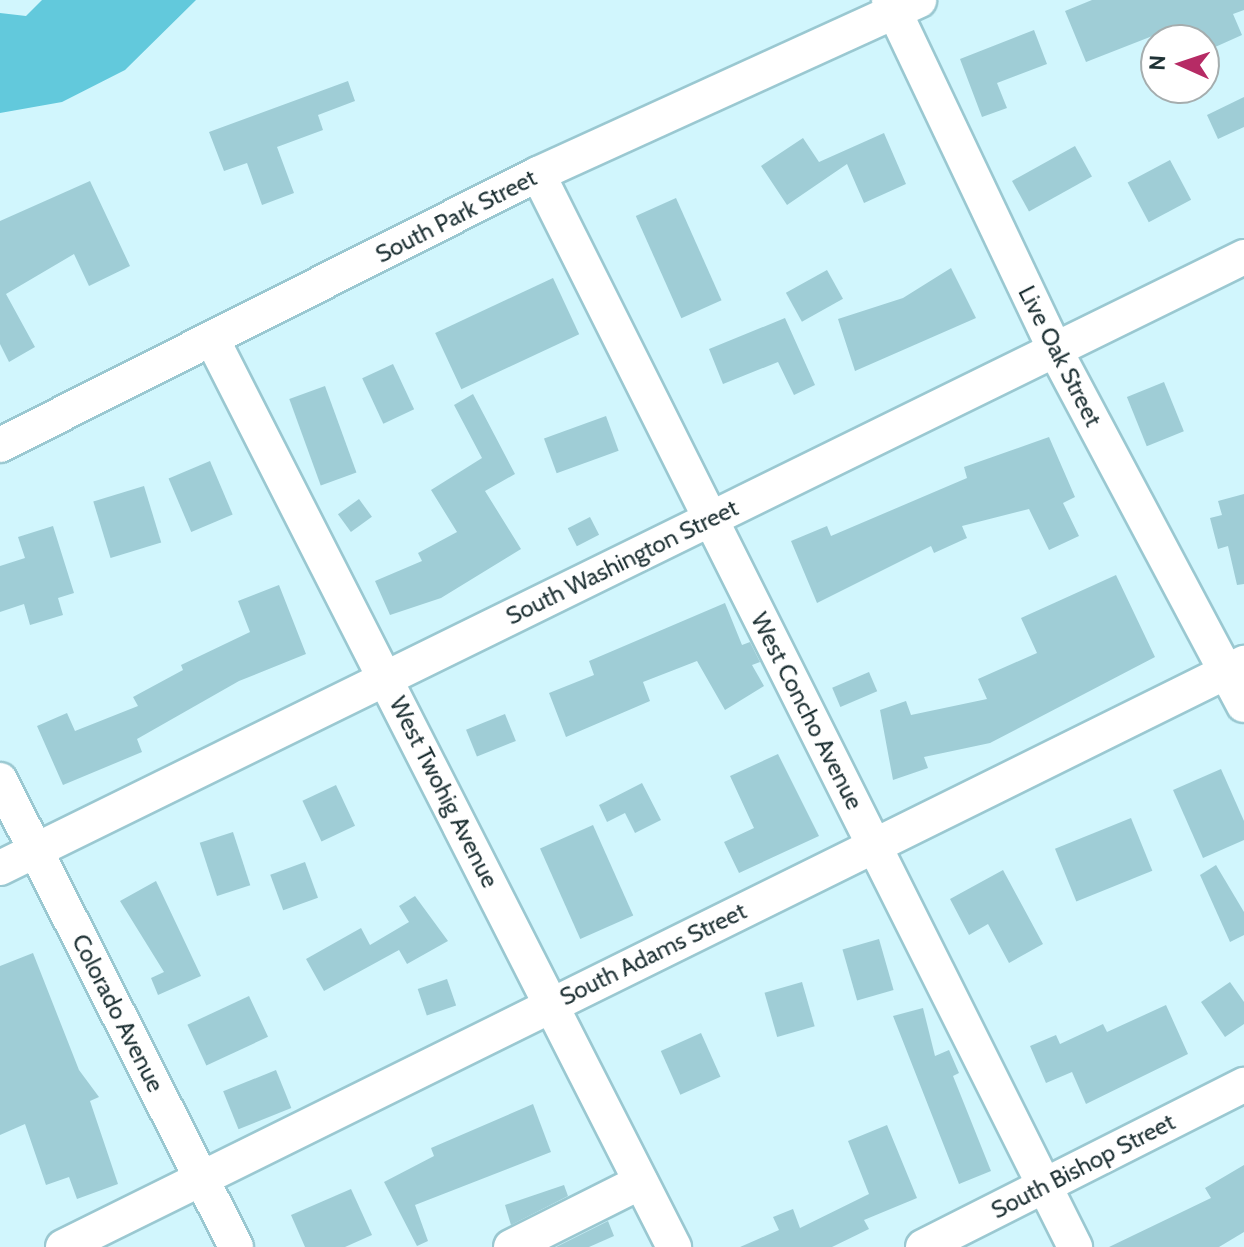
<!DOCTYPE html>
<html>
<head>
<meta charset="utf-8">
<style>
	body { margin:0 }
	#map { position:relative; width:1244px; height:1247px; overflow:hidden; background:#d1f6fd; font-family:Cabin,sans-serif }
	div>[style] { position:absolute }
	.water>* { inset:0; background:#62c9dc }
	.building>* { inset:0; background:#9fcdd6; transform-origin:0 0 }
	.roads { filter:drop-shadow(2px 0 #9ac8d1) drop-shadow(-2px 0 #9ac8d1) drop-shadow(0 2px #9ac8d1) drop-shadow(0 -2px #9ac8d1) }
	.minor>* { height:34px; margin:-17px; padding:0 17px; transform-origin:17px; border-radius:17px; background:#fff }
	span { translate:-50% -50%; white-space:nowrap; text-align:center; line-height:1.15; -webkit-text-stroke:6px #fff; paint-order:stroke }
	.street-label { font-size:24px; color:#1f3235 }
	.north { position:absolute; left:1140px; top:24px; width:80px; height:80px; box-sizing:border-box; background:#fff; border:2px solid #a5adae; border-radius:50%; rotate:273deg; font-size:22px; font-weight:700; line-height:32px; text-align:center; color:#1f3235 }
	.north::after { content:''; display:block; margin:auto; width:28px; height:36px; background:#b62b65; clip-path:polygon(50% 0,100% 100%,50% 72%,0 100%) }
</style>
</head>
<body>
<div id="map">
	<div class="water">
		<i style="clip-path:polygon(42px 0,196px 0,125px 70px,62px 102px,0 113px,0 13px,26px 16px)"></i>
	</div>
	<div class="building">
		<i style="clip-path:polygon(1092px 0,1244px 0,1244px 10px,1233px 14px,1242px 35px,1204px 52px,1204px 40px,1184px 40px,1178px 26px,1086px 62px,1065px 11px)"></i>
		<i style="clip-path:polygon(1034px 30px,1047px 64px,997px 83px,1007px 108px,982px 117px,960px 59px)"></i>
		<i style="clip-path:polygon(348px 81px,355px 101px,318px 115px,323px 130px,277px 147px,294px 193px,262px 205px,247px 163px,224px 171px,209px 132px)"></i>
		<i style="clip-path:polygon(1244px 97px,1244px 127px,1218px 139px,1207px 115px)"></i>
		<i style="clip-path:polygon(884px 133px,906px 184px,864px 203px,847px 164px,787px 205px,761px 166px,803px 138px,819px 162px)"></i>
		<i style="left:1075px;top:146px;width:35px;height:72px;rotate:61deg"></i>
		<i style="left:1170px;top:160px;width:45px;height:48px;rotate:62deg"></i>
		<i style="clip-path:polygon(90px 181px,130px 266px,89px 286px,74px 254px,6px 294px,35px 347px,9px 362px,0 344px,0 221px)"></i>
		<i style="left:676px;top:198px;width:112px;height:44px;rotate:66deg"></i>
		<i style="clip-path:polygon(951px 268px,976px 318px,855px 371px,838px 319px,903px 298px)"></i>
		<i style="left:827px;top:270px;width:33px;height:47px;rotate:61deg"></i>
		<i style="left:553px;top:278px;width:62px;height:130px;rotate:65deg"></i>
		<i style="clip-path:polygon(785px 318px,815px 385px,794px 395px,778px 362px,723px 384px,709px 349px)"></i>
		<i style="left:393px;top:364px;width:50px;height:34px;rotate:65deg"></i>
		<i style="left:1164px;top:382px;width:53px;height:40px;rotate:68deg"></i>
		<i style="left:325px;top:386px;width:92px;height:38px;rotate:70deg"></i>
		<i style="clip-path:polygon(473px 394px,515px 474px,485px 491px,521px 549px,441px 598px,390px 615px,375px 581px,422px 561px,418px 553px,457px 532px,431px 490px,482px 458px,454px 405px)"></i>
		<i style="left:606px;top:416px;width:37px;height:66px;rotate:70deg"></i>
		<i style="clip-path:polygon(1049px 437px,1075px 497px,1063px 503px,1079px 536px,1049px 550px,1029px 509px,962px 526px,967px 538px,934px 553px,931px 546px,817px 603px,791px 541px,827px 526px,831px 536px,967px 478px,964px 467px)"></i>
		<i style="left:210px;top:461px;width:58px;height:45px;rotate:67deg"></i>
		<i style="left:144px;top:486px;width:59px;height:53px;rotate:73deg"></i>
		<i style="clip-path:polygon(1244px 494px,1244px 584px,1237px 585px,1228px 546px,1218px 549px,1210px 518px,1222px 515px,1218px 501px)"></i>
		<i style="left:359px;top:499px;width:22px;height:26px;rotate:54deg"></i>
		<i style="left:590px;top:517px;width:20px;height:25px;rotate:63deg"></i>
		<i style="clip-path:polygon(53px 526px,74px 593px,58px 598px,63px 615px,30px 625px,24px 604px,0 612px,0 566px,25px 558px,18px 537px)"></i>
		<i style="clip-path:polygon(1116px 575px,1155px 657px,990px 743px,924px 757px,928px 768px,893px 780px,880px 710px,906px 701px,911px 715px,987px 699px,978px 679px,1037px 653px,1021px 618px)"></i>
		<i style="clip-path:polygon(279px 585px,306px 654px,239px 681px,137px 739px,142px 752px,63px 785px,37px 726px,67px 713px,75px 731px,138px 706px,133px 697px,183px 670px,181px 665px,250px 632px,238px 601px)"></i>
		<i style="clip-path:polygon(725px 603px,742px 645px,750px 642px,760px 662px,752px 665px,764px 686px,725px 710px,697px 661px,643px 682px,650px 701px,566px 737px,549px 693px,594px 675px,589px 661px)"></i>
		<i style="left:869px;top:672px;width:21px;height:40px;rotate:67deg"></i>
		<i style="left:505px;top:714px;width:29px;height:42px;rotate:68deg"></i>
		<i style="clip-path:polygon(778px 754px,819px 836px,739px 873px,724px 842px,754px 828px,730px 776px)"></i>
		<i style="clip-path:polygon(1221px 769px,1244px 821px,1244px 840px,1203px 858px,1173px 790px)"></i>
		<i style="clip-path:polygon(642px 783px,661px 820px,635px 833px,625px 813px,607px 822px,599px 805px)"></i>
		<i style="left:336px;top:785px;width:45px;height:37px;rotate:65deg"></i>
		<i style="left:1131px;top:818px;width:57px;height:82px;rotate:68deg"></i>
		<i style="left:593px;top:825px;width:99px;height:58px;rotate:66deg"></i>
		<i style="left:233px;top:832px;width:56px;height:35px;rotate:72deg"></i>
		<i style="left:305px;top:862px;width:38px;height:37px;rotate:70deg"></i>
		<i style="clip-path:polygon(1216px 865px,1244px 912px,1244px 935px,1230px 942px,1200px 875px)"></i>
		<i style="clip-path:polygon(1003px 870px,1043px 944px,1009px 963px,988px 924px,969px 935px,950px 899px)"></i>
		<i style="clip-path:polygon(156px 881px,201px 976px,158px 995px,151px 978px,164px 972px,120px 901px)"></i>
		<i style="clip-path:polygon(415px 896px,448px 941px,407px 964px,399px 950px,324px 991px,306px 959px,361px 928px,370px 945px,409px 922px,399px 906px)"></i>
		<i style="left:879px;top:939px;width:53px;height:38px;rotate:74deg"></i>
		<i style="clip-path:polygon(33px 953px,79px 1070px,99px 1097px,90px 1101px,118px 1184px,77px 1199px,69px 1177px,46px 1185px,25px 1124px,0 1135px,0 966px)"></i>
		<i style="left:447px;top:979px;width:28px;height:31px;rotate:71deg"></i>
		<i style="left:802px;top:982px;width:46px;height:39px;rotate:74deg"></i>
		<i style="clip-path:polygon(1230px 982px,1244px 1002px,1244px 1024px,1225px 1037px,1201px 1002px)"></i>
		<i style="left:249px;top:996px;width:45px;height:68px;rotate:65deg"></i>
		<i style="clip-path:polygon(1166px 1005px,1188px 1054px,1086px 1104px,1072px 1072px,1046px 1083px,1030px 1046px,1056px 1035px,1060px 1044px,1103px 1024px,1107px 1032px)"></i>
		<i style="clip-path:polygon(923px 1008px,935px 1056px,949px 1050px,959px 1073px,953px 1076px,991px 1171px,959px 1184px,893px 1016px)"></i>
		<i style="left:701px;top:1033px;width:48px;height:44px;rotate:66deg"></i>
		<i style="left:276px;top:1070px;width:41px;height:57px;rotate:68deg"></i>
		<i style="clip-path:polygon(533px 1104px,551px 1152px,415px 1205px,428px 1241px,417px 1246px,384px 1182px,434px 1156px,431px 1148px)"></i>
		<i style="clip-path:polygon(887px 1125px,917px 1198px,864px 1220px,869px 1229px,832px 1247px,740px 1247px,779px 1230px,773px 1217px,793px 1209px,800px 1228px,869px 1194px,848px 1141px)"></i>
		<i style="clip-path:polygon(1244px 1165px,1244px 1232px,1219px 1247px,1109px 1247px,1211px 1198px,1205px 1188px)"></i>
		<i style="clip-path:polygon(564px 1185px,568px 1196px,511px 1225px,505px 1205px)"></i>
		<i style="clip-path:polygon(351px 1189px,372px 1235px,345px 1247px,305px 1247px,291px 1215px)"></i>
		<i style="clip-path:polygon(608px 1221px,614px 1236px,589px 1247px,556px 1247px)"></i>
	</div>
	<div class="roads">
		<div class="minor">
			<i style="left:889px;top:0;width:387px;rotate:64.6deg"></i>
			<i style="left:1055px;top:350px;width:402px;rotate:62deg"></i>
			<i style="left:538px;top:174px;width:1200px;rotate:63.41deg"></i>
			<i style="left:212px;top:339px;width:1019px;rotate:63.03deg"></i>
			<i style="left:0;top:445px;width:602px;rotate:-26.74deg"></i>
			<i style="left:538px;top:174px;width:419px;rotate:-24.5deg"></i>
			<i style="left:0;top:780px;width:523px;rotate:63.19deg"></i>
			<i style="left:0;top:868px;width:1386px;rotate:-26.16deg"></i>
			<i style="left:63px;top:1247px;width:1318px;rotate:-26.31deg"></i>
			<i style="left:511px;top:1247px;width:145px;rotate:-26.6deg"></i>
			<i style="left:923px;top:1247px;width:360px;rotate:-26.8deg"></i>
		</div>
	</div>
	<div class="street-label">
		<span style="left:456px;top:216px;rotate:-27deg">South Park Street</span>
		<span style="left:1060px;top:356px;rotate:63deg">Live Oak Street</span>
		<span style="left:622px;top:562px;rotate:-26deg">South Washington Street</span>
		<span style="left:807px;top:711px;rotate:63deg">West Concho Avenue</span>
		<span style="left:444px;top:792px;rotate:63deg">West Twohig Avenue</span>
		<span style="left:653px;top:954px;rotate:-26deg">South Adams Street</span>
		<span style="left:118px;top:1013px;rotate:63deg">Colorado Avenue</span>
		<span style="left:1083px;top:1166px;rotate:-27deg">South Bishop Street</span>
	</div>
	<div class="north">N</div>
</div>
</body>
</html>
